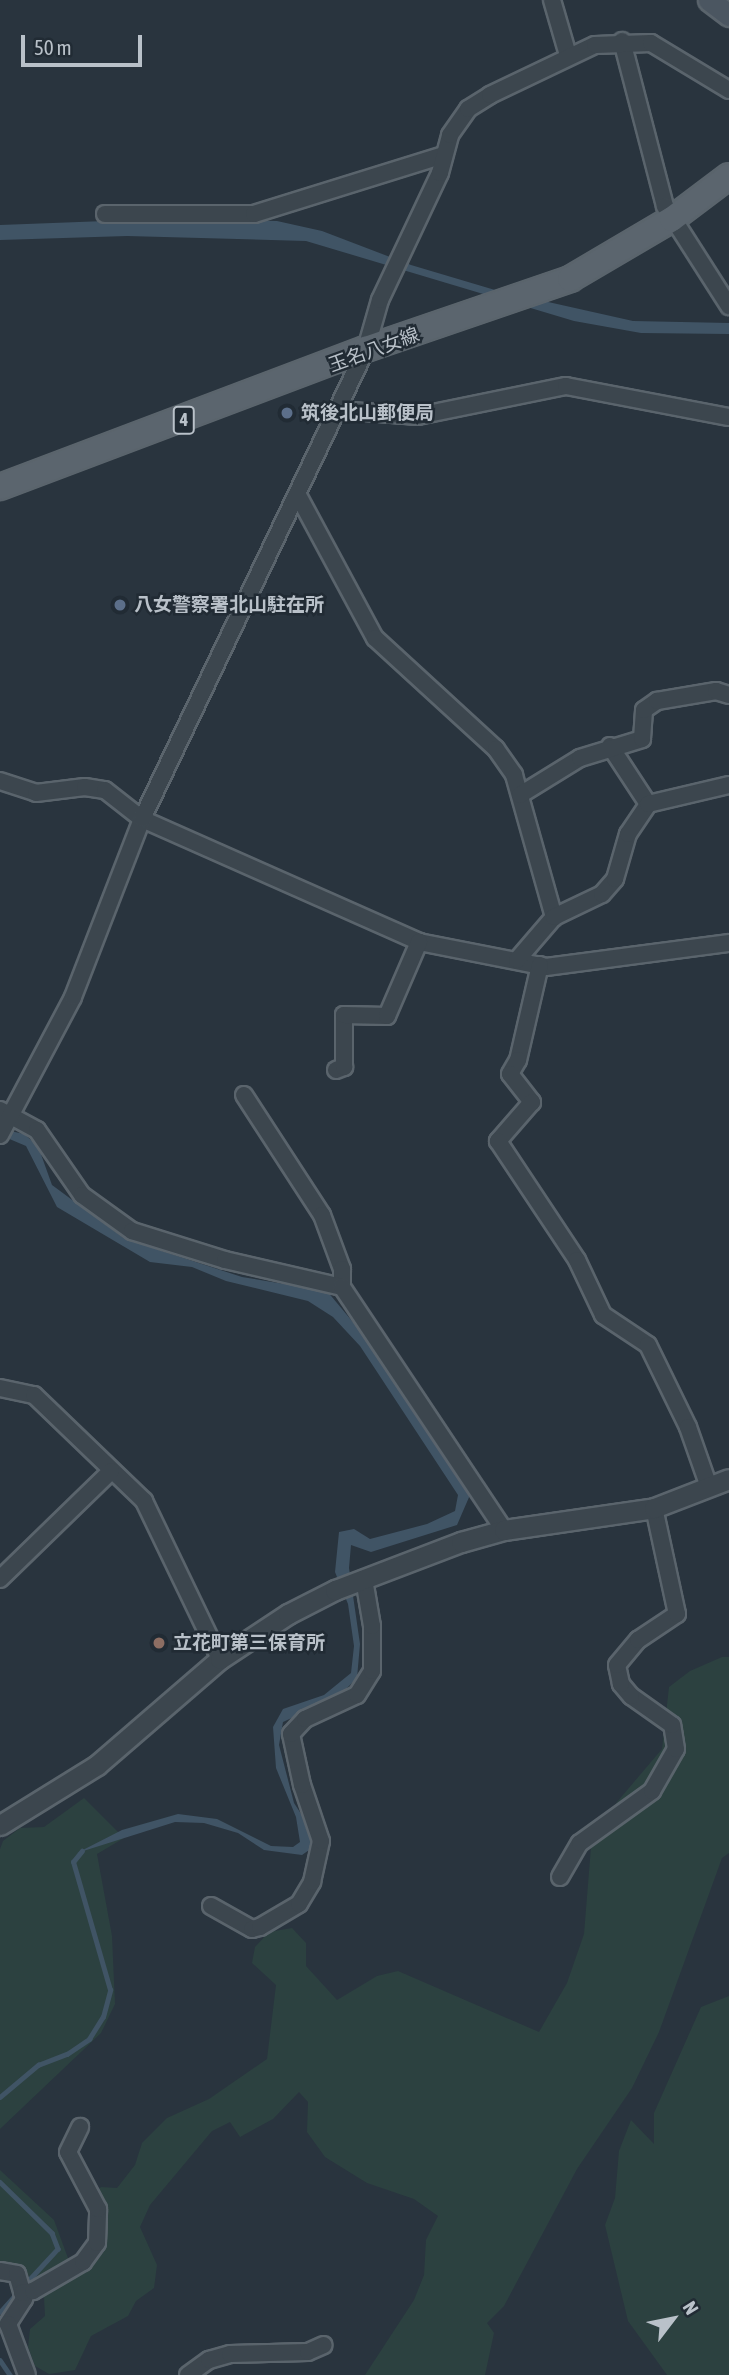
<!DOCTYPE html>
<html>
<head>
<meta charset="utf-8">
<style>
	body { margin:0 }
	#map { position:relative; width:729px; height:2375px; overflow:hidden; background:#29343e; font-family:"Asap Condensed","Noto Sans JP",sans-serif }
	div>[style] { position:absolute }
	.green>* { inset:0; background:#2c4140 }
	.water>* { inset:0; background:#405465 }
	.stream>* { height:4.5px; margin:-2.25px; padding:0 2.25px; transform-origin:2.25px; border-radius:2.25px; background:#405465 }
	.roads { filter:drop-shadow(2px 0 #5a646c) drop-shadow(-2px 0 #5a646c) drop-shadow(0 2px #5a646c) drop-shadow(0 -2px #5a646c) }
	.minor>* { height:16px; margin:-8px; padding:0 8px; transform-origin:8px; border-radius:8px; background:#3c464e }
	.tertiary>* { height:19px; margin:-9.5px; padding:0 9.5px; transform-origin:9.5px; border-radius:9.5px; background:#3c464e }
	.secondary>* { height:21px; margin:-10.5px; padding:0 10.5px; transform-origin:10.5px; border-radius:10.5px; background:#4b5661 }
	.primary>* { height:24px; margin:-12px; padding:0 12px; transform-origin:12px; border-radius:12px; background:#5b656e }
	.dots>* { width:19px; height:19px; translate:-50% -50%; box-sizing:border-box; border:4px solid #212b34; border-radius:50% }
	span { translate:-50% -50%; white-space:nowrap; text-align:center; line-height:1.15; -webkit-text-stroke:5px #212b34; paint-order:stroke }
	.shield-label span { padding:2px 5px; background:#212b34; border:2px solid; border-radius:5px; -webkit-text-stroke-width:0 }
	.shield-label { font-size:18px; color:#b9c1c9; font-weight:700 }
	.street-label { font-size:19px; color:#b9c1c9 }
	.poi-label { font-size:19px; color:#b9c1c9; font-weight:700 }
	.left { translate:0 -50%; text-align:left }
	.north { position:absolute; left:638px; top:2284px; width:70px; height:70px; -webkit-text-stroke:5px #212b34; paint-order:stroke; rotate:58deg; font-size:19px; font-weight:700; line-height:28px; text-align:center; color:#b9c1c9 }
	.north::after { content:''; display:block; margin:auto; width:24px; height:32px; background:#b9c1c9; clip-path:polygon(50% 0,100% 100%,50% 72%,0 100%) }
	.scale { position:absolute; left:21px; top:35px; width:121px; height:32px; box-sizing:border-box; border:4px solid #b9c1c9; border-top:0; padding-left:9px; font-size:21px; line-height:24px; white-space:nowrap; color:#b9c1c9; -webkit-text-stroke:5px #212b34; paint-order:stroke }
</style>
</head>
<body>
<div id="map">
	<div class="green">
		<i style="clip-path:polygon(722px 1657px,729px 1657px,729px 1853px,722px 1858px,659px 2032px,632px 2088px,577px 2169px,504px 2306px,487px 2323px,494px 2333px,485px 2375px,365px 2375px,414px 2300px,424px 2275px,426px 2240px,438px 2216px,414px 2199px,367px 2183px,325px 2157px,307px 2132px,308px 2102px,299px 2092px,273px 2119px,240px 2137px,230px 2122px,212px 2131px,150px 2205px,140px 2227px,157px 2265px,154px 2288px,136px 2301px,128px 2316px,91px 2336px,75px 2370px,49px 2374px,35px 2366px,28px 2347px,30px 2329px,45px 2316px,44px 2298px,25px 2270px,0 2267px,0 2170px,54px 2220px,72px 2269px,83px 2272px,91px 2262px,94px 2235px,86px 2202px,101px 2187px,117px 2188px,135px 2165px,142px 2143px,167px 2118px,209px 2099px,267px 2059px,276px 1985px,252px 1963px,255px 1947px,269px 1932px,292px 1928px,306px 1943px,306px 1966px,337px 2000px,377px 1976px,398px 1971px,539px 2032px,567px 1983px,584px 1934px,591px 1847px,617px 1802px,662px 1749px,669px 1687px,690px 1671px)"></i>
		<i style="clip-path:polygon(84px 1798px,124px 1838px,97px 1854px,112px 1936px,115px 2004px,101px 2033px,0 2129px,0 1849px,3px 1841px,20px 1828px,44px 1827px)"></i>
		<i style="clip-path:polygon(729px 1996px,729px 2375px,667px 2375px,628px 2321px,605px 2225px,615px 2198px,619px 2151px,631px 2120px,654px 2144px,654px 2113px,701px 2007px)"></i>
	</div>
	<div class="water">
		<i style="clip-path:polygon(158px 219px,277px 221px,322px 231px,411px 265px,495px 290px,633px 321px,729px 323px,729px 334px,641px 333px,574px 321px,306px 241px,127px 236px,0 240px,0 225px)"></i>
		<i style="clip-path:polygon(6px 1130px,24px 1134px,38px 1146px,52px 1185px,125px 1239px,242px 1277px,327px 1291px,372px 1345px,470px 1495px,457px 1525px,371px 1552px,351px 1545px,349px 1568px,360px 1644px,357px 1678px,339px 1696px,283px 1722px,279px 1745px,294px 1803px,309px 1826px,312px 1848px,302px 1855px,264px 1850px,238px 1833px,204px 1823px,175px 1822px,77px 1853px,122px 1830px,178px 1814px,217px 1819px,271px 1846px,293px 1847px,300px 1842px,296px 1817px,276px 1768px,273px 1727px,283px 1709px,324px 1695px,351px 1673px,354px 1646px,348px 1604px,335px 1572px,339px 1532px,354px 1529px,370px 1539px,427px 1524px,455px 1511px,458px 1495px,360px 1346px,333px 1317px,308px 1301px,226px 1281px,192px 1267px,150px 1262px,57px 1207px,26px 1146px,0 1135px)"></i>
	</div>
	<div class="stream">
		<i style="left:0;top:2097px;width:50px;rotate:-40.1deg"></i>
		<i style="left:38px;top:2065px;width:31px;rotate:-21deg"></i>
		<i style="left:67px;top:2054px;width:27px;rotate:-34deg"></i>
		<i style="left:89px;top:2039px;width:26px;rotate:-58deg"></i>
		<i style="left:103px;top:2017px;width:28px;rotate:-75deg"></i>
		<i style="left:110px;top:1990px;width:133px;rotate:-106.1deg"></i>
		<i style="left:73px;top:1862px;width:14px;rotate:-51deg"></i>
		<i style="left:0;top:2182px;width:73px;rotate:44.4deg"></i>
		<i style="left:52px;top:2233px;width:17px;rotate:69deg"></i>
		<i style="left:58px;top:2249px;width:50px;rotate:132.6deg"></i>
		<i style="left:0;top:2312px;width:27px;rotate:-48deg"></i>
		<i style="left:0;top:2360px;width:18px;rotate:56deg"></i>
	</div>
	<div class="roads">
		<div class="minor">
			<i style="left:552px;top:0;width:57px;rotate:73.8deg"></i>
			<i style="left:622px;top:41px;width:171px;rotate:75.4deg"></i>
			<i style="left:665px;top:206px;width:119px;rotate:57.4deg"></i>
			<i style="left:105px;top:214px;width:149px"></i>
			<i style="left:254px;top:214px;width:199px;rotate:-17.3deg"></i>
			<i style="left:338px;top:410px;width:80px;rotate:4.3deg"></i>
			<i style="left:418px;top:416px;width:151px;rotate:-11.5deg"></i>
			<i style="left:566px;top:386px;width:166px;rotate:10.8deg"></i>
			<i style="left:299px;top:497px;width:160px;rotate:61.7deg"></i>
			<i style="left:375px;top:638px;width:164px;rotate:42.5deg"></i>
			<i style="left:496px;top:749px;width:32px;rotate:55deg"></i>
			<i style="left:514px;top:775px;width:148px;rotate:74.3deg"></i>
			<i style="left:610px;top:746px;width:69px;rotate:56.8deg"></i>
			<i style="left:0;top:781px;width:38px;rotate:18deg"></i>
			<i style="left:36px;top:793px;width:49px;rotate:-7deg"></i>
			<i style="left:85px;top:787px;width:20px;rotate:9deg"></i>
			<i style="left:105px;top:790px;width:47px;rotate:38.1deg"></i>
			<i style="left:142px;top:819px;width:303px;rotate:23.9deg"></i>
			<i style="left:419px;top:942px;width:129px;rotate:11.1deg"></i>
			<i style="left:546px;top:967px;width:185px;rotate:-7.5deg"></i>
			<i style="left:520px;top:795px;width:70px;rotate:-31.7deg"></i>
			<i style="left:580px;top:758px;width:65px;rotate:-17deg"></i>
			<i style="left:642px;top:739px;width:29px;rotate:-86deg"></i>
			<i style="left:644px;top:710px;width:16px;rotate:-35deg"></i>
			<i style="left:657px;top:701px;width:60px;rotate:-9.6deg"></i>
			<i style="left:716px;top:691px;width:14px;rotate:17deg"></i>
			<i style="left:517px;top:960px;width:57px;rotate:-49.3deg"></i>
			<i style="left:554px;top:917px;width:53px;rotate:-25.6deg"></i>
			<i style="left:602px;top:894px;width:20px;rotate:-49deg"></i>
			<i style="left:615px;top:879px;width:47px;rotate:-73.9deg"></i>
			<i style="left:628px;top:834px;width:36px;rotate:-56deg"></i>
			<i style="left:648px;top:804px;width:83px;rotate:-13.2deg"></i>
			<i style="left:540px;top:965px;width:98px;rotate:103deg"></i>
			<i style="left:518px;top:1060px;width:16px;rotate:120deg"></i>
			<i style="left:510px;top:1074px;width:36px;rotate:52deg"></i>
			<i style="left:532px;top:1102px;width:52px;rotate:131.1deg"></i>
			<i style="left:498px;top:1141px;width:143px;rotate:56.4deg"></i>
			<i style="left:577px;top:1260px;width:61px;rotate:64.7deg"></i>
			<i style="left:603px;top:1315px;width:54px;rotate:33.7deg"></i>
			<i style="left:648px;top:1345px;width:91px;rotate:64deg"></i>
			<i style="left:688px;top:1427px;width:64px;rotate:70.7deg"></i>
			<i style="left:336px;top:1070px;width:9px;rotate:-21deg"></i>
			<i style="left:344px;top:1067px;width:52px;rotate:-90deg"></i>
			<i style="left:344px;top:1015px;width:43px;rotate:1.3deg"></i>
			<i style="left:387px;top:1016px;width:81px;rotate:-66.6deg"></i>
			<i style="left:244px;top:1095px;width:143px;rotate:57deg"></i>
			<i style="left:322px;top:1215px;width:58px;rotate:69.7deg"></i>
			<i style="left:342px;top:1269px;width:18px;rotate:90deg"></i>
			<i style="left:0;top:1110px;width:42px;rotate:28.4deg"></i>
			<i style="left:37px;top:1130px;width:79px;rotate:55.3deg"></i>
			<i style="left:82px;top:1195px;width:62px;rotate:35.8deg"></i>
			<i style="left:132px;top:1231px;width:97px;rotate:17.3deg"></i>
			<i style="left:225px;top:1260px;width:120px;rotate:13deg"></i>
			<i style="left:342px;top:1287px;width:292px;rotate:56.3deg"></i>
			<i style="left:0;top:1135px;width:156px;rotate:-62.1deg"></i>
			<i style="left:73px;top:997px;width:191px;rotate:-68.8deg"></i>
			<i style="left:142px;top:819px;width:521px;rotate:-64.52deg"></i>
			<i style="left:366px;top:349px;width:51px;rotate:-74.1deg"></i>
			<i style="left:380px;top:300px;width:140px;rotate:-64.7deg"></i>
			<i style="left:440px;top:173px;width:39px;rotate:-75deg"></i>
			<i style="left:450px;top:135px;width:32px;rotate:-55deg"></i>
			<i style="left:468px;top:109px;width:26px;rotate:-32deg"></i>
			<i style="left:490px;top:95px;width:116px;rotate:-25.5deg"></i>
			<i style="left:595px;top:45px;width:56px;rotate:-2deg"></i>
			<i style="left:651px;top:43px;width:91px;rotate:31.1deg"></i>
			<i style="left:0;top:1388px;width:35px;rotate:12deg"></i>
			<i style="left:34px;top:1395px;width:153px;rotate:43.9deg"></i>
			<i style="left:144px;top:1501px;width:175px;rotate:64.3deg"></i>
			<i style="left:0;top:1579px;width:155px;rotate:-44.2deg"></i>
			<i style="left:560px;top:1877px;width:39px;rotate:-60deg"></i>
			<i style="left:580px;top:1843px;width:89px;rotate:-35.8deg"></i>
			<i style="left:652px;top:1791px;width:48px;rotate:-60.3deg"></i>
			<i style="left:676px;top:1749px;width:24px;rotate:-99deg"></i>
			<i style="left:672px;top:1725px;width:50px;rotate:-144.7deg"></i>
			<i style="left:631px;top:1696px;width:16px;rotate:-130deg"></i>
			<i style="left:621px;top:1684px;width:19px;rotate:-102deg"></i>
			<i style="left:617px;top:1665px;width:33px;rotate:-50deg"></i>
			<i style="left:638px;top:1640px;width:47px;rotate:-33.7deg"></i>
			<i style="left:677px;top:1614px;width:108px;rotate:-102.2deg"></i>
			<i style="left:211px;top:1906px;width:47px;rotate:29.3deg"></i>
			<i style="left:252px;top:1929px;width:8px;rotate:-14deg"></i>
			<i style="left:260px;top:1927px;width:45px;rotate:-30.5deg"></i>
			<i style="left:299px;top:1904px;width:26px;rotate:-59deg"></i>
			<i style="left:312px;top:1882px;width:42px;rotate:-77.6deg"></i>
			<i style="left:321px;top:1841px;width:59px;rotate:-108.7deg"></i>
			<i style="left:302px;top:1785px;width:52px;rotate:-102.2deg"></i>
			<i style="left:291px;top:1734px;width:21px;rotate:-47deg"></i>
			<i style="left:305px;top:1719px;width:57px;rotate:-24.8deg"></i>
			<i style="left:357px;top:1695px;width:28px;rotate:-58deg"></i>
			<i style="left:372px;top:1671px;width:45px;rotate:-90deg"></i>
			<i style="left:372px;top:1626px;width:48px;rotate:-99.7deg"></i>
			<i style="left:0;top:2271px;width:17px;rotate:10deg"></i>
			<i style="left:17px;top:2274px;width:26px;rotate:74deg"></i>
			<i style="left:24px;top:2299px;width:30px;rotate:123deg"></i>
			<i style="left:8px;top:2324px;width:54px;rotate:69.6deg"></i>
			<i style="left:22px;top:2293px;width:11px;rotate:-10deg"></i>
			<i style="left:33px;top:2291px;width:58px;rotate:-30.1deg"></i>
			<i style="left:83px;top:2262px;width:24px;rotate:-54deg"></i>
			<i style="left:97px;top:2243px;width:34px;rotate:-88deg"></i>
			<i style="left:98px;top:2209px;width:64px;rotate:-117.8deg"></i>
			<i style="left:68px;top:2152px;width:28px;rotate:-64deg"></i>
			<i style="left:188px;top:2375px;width:26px;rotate:-36deg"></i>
			<i style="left:209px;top:2360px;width:22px;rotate:-16deg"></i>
			<i style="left:230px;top:2354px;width:78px;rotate:-1.5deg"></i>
			<i style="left:308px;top:2352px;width:17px;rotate:-24deg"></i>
		</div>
		<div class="tertiary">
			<i style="left:0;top:1825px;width:114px;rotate:-31.7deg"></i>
			<i style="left:97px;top:1765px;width:162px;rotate:-40.8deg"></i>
			<i style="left:220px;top:1659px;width:82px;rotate:-33.5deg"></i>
			<i style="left:288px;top:1614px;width:53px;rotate:-27.1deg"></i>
			<i style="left:335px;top:1590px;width:135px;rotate:-20.9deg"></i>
			<i style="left:461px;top:1542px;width:45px;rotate:-15.6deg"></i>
			<i style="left:504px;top:1530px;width:152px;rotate:-8.3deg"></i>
			<i style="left:654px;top:1508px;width:80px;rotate:-21.1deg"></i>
		</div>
		<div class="secondary">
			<i style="left:709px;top:0;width:25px;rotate:37deg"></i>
		</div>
		<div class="primary">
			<i style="left:0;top:487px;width:391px;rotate:-20.7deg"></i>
			<i style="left:366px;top:349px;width:216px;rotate:-18.9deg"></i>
			<i style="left:570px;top:279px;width:118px;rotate:-30.5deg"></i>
			<i style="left:672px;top:219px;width:71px;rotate:-37deg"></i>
		</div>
	</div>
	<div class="dots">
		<i style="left:287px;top:413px;background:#5c6f8a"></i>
		<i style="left:120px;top:605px;background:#5c6f8a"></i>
		<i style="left:159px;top:1643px;background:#8d6e63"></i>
	</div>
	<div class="shield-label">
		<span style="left:184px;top:420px">4</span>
	</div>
	<div class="street-label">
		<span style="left:374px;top:350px;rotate:-20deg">玉名八女線</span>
	</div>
	<div class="poi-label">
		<span class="left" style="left:301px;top:413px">筑後北山郵便局</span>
		<span class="left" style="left:134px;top:605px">八女警察署北山駐在所</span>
		<span class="left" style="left:173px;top:1643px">立花町第三保育所</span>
	</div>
	<div class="north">N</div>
	<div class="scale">50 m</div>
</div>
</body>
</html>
